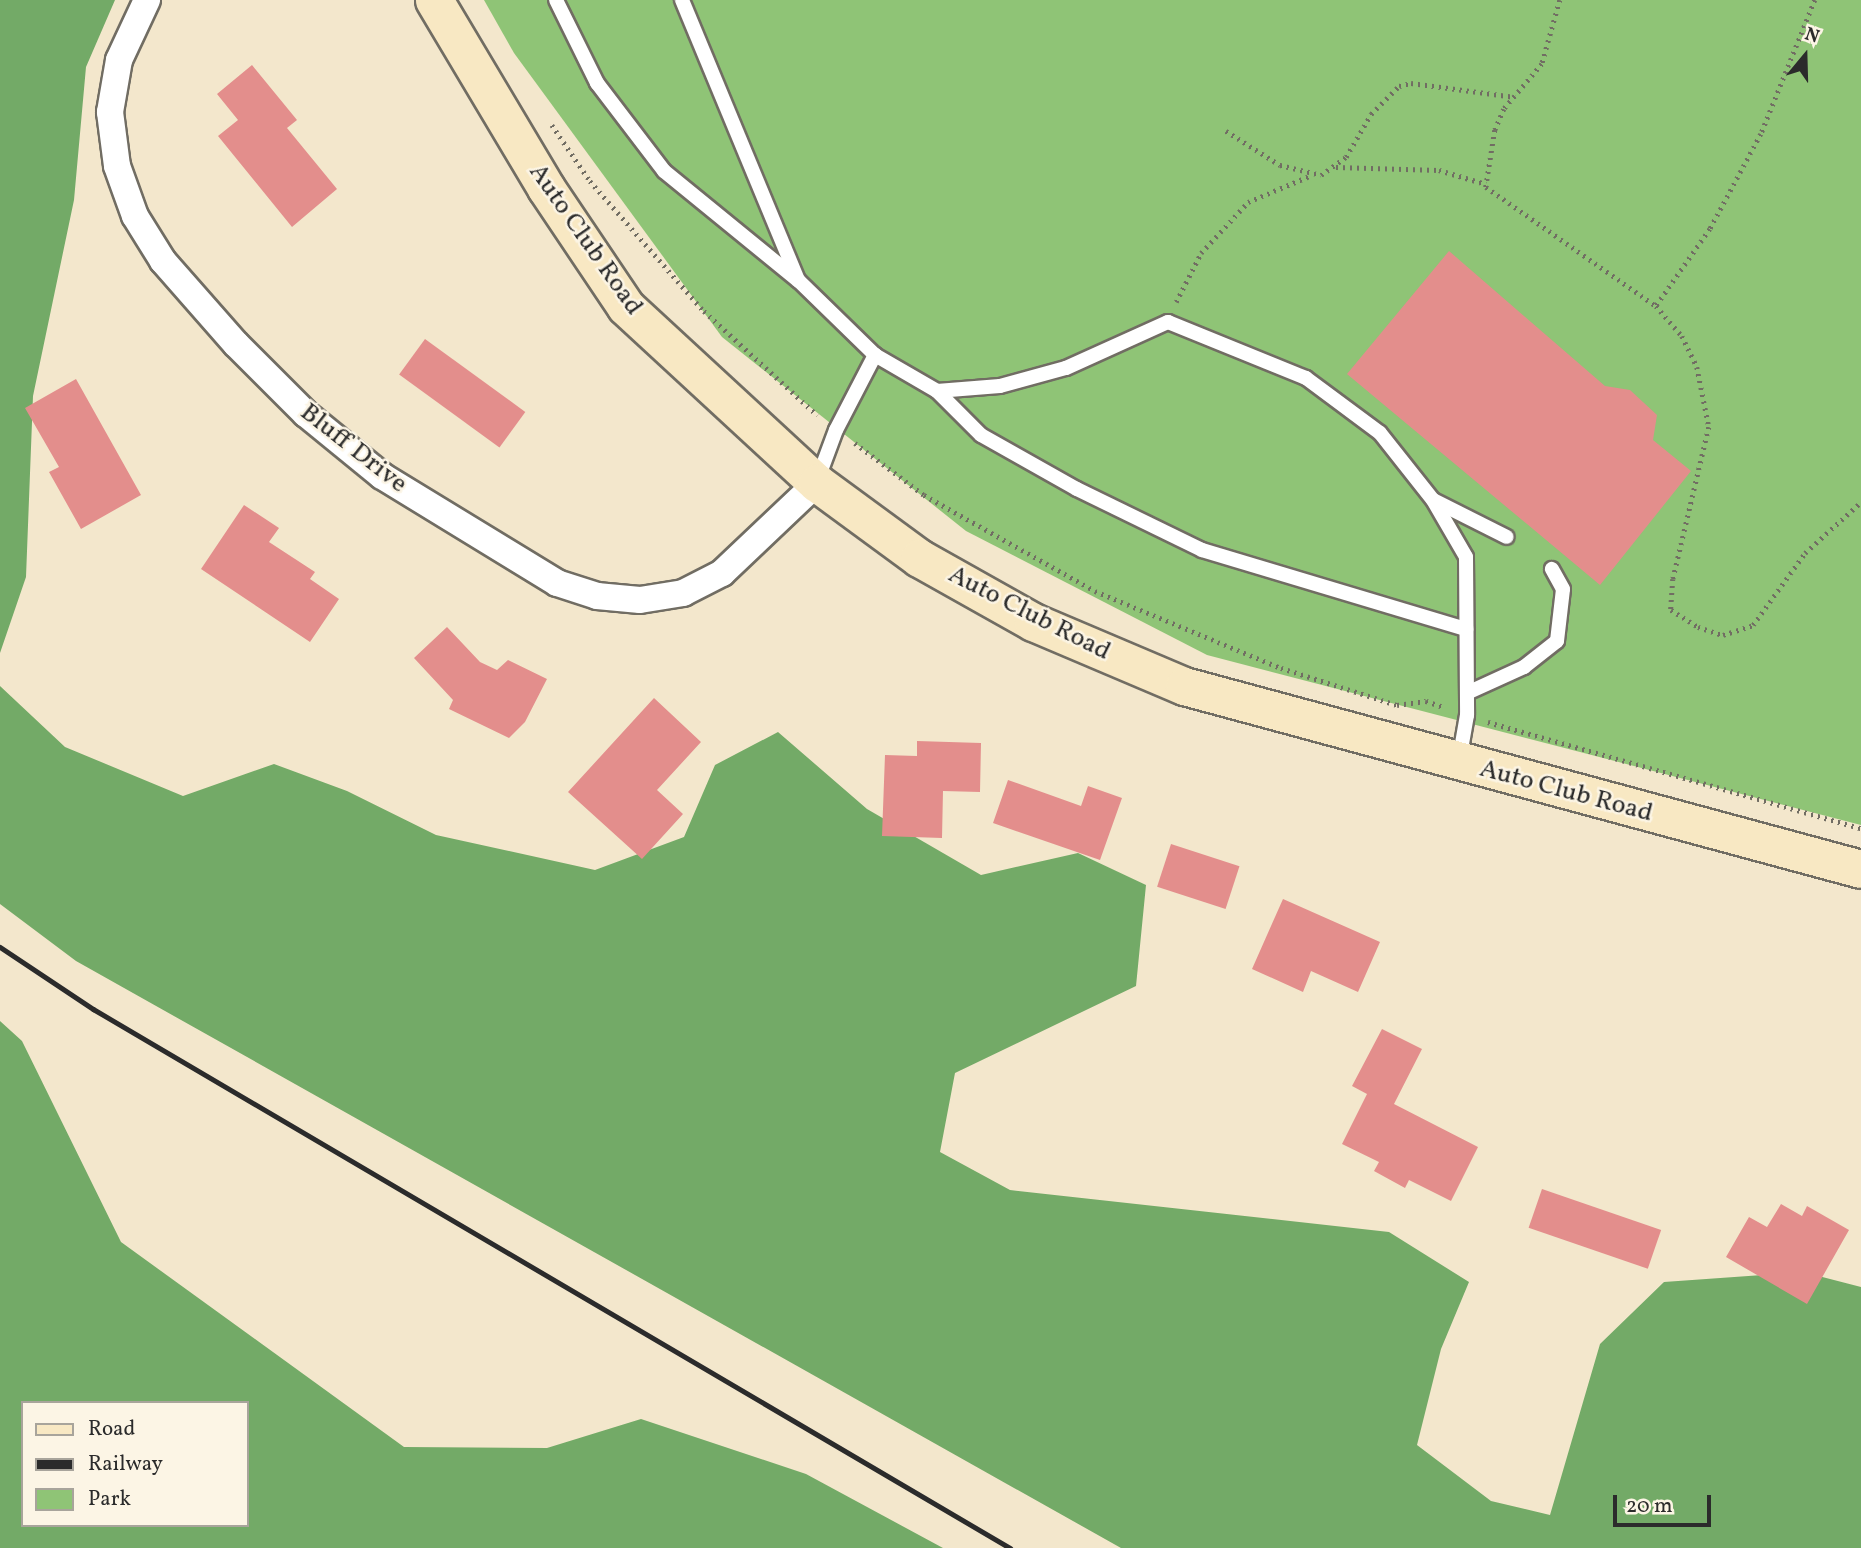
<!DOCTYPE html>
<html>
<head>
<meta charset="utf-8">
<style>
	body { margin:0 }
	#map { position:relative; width:1861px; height:1548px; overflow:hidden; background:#f3e7cc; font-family:Vollkorn,serif }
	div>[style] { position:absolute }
	.green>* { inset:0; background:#8fc476 }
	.forest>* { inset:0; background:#73aa67 }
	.building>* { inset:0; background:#e38e8c; transform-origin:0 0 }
	.path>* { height:4.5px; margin-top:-2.25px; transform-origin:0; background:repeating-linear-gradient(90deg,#716d63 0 2px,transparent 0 7px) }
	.roads { filter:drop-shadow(2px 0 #716d63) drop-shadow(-2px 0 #716d63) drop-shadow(0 2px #716d63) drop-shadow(0 -2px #716d63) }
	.lane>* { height:14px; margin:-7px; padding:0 7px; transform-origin:7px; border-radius:7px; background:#fff }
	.street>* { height:26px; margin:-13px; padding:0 13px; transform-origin:13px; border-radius:13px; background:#fff }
	.secondary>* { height:37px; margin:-18.5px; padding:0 18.5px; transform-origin:18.5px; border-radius:18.5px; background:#f8e8c3 }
	.rail>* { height:5px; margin:-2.5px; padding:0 2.5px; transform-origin:2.5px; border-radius:2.5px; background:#2b2b2b }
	span { translate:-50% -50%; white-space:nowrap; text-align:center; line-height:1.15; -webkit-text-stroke:5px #fcf5e5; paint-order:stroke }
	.street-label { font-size:26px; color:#2b2b2b }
	.legend { position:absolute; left:21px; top:1401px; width:228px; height:126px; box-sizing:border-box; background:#fcf5e5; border:2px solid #a8a49b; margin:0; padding:9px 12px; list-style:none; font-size:21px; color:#2b2b2b }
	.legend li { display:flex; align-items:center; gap:14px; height:35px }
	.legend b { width:35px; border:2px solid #a8a49b }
	.north { position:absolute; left:1770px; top:21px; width:70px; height:70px; -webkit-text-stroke:5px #fcf5e5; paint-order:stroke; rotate:19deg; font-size:19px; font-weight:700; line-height:28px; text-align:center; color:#2b2b2b }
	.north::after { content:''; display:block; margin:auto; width:24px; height:32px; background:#2b2b2b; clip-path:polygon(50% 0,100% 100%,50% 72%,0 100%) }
	.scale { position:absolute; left:1613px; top:1495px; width:98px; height:32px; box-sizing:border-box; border:4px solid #2b2b2b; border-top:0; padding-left:9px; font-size:21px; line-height:24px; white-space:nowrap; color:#2b2b2b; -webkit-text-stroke:5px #fcf5e5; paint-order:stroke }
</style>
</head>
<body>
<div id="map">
	<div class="green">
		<i style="clip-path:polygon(484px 0,1861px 0,1861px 825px,1207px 655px,966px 531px,722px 337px,514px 53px)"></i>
	</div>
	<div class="forest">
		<i style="clip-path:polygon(0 0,115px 0,86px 67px,74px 200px,33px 396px,26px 577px,0 653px)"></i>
		<i style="clip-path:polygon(0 686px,65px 747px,183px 796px,274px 764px,347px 791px,436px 835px,595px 870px,684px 837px,715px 765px,778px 732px,867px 809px,981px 875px,1078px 853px,1146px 885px,1136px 986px,955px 1073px,940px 1152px,1010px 1190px,1389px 1232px,1469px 1282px,1441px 1349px,1417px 1445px,1491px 1501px,1550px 1515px,1600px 1344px,1664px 1282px,1803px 1272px,1861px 1287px,1861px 1548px,1121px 1548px,76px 961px,0 904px)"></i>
		<i style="clip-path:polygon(evenodd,0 1021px,22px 1041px,121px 1242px,404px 1447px,547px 1448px,641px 1419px,806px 1474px,943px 1548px,0 1548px,0 1021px,23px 1403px,247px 1403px,247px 1525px,23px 1525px,23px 1403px)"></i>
	</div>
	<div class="building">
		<i style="clip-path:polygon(252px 65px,297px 120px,287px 128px,337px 189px,292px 227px,218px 136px,238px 120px,217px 94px)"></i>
		<i style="clip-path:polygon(1449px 251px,1605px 386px,1630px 390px,1657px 415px,1653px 440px,1691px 471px,1600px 585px,1347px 374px)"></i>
		<i style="left:425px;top:339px;width:124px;height:44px;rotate:36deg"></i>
		<i style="clip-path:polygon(76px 379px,141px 495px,81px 529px,49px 472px,59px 467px,25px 408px)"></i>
		<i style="clip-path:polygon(244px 505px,279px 528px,269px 542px,315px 572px,310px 579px,339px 599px,310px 642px,201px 569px)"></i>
		<i style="clip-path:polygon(447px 627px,480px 662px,497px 670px,508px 660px,547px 679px,525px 722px,509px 738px,449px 709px,453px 700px,414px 658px)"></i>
		<i style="clip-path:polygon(654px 698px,701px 742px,657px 790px,683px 814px,642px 859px,568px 792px)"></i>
		<i style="clip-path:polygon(917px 741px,981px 743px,980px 792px,943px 791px,942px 838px,882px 836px,885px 755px,917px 756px)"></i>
		<i style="clip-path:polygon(1008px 780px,1081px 806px,1088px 786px,1122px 798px,1100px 860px,993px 823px)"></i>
		<i style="left:1171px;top:844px;width:72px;height:45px;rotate:18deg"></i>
		<i style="clip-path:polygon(1283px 899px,1380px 942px,1358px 992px,1311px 971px,1303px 992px,1252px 969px)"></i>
		<i style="clip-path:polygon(1382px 1029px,1422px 1049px,1394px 1104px,1478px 1147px,1451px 1201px,1409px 1180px,1405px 1188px,1374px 1171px,1379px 1162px,1342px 1144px,1367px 1094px,1352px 1086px)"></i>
		<i style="left:1542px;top:1189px;width:126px;height:41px;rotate:19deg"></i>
		<i style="clip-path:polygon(1781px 1204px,1802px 1216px,1807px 1206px,1849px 1230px,1807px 1304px,1726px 1257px,1749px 1217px,1767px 1227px)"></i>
	</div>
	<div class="path">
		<i style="left:1560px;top:0;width:66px;rotate:105.7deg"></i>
		<i style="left:1542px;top:64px;width:59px;rotate:130.2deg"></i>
		<i style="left:1504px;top:109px;width:23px;rotate:113deg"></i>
		<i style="left:1495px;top:130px;width:58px;rotate:99deg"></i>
		<i style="left:1486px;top:187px;width:208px;rotate:35deg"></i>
		<i style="left:1815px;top:0;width:144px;rotate:111.9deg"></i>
		<i style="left:1761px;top:134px;width:108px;rotate:118.2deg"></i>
		<i style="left:1710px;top:229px;width:94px;rotate:125deg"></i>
		<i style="left:1656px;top:306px;width:40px;rotate:49deg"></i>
		<i style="left:1682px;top:336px;width:34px;rotate:64deg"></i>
		<i style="left:1697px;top:367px;width:61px;rotate:78.7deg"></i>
		<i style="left:1709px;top:427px;width:156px;rotate:103.3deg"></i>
		<i style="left:1673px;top:579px;width:31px;rotate:94deg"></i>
		<i style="left:1671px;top:610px;width:32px;rotate:32deg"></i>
		<i style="left:1698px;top:627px;width:26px;rotate:18deg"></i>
		<i style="left:1723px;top:635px;width:32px;rotate:-18deg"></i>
		<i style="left:1753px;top:625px;width:89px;rotate:-54.2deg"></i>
		<i style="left:1805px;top:553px;width:76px;rotate:-42.3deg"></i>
		<i style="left:552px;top:125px;width:68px;rotate:55.8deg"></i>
		<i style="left:590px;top:181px;width:173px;rotate:48.8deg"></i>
		<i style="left:704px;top:311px;width:154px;rotate:42.6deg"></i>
		<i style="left:1226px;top:131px;width:64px;rotate:32.2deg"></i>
		<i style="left:1280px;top:165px;width:42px;rotate:13.7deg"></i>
		<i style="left:1321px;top:175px;width:31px;rotate:-36deg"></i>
		<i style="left:1346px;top:157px;width:50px;rotate:-59.8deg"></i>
		<i style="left:1371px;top:114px;width:40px;rotate:-45deg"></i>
		<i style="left:1399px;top:86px;width:12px;rotate:-14deg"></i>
		<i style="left:1411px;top:83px;width:105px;rotate:7.7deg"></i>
		<i style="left:1336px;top:167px;width:103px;rotate:1.7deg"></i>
		<i style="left:1439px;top:170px;width:49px;rotate:16.6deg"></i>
		<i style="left:1176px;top:302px;width:55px;rotate:-63deg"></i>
		<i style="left:1201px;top:253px;width:69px;rotate:-47.3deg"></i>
		<i style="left:1248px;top:202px;width:69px;rotate:-22.9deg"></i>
		<i style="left:855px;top:443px;width:86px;rotate:37deg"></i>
		<i style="left:924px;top:495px;width:196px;rotate:29.3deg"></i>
		<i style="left:1095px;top:591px;width:201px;rotate:22.5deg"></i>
		<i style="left:1281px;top:668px;width:122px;rotate:17.7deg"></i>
		<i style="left:1397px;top:705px;width:29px;rotate:-8deg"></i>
		<i style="left:1426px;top:701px;width:18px;rotate:19deg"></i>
		<i style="left:1488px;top:722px;width:388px;rotate:15.9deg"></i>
	</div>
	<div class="roads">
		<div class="lane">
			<i style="left:556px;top:0;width:93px;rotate:63.7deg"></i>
			<i style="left:597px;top:83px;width:111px;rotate:52.7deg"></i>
			<i style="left:664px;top:171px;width:174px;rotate:39.2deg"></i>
			<i style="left:799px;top:281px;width:106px;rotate:44.2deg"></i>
			<i style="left:875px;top:355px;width:72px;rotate:30.1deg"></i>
			<i style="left:937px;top:391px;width:63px;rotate:-4.5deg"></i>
			<i style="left:1000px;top:386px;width:68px;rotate:-15.3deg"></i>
			<i style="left:1066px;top:368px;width:112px;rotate:-24.3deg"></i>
			<i style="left:1168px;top:322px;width:149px;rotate:22.1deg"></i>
			<i style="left:1306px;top:378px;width:92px;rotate:36.6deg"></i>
			<i style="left:1380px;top:433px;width:85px;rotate:51.7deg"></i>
			<i style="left:1433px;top:500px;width:66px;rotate:59.9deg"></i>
			<i style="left:1466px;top:557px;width:158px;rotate:89.6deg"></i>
			<i style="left:1467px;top:715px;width:47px;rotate:99.9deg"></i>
			<i style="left:682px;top:0;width:303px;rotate:67.5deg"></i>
			<i style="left:937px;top:391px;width:62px;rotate:45deg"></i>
			<i style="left:981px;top:435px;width:110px;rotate:29.4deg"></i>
			<i style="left:1077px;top:489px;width:139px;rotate:26deg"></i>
			<i style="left:1202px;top:550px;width:276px;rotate:16.7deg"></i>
			<i style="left:817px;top:481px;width:54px;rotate:-69.6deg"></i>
			<i style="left:836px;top:430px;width:85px;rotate:-62.5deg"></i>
			<i style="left:1435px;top:501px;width:80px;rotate:26.6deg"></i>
			<i style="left:1467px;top:693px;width:63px;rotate:-24.5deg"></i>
			<i style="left:1524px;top:667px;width:42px;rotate:-38.2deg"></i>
			<i style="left:1557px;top:641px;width:52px;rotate:-83.4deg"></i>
			<i style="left:1563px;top:589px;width:23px;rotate:-119deg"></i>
		</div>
		<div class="street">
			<i style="left:147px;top:0;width:66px;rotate:115deg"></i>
			<i style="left:119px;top:60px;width:53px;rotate:99.8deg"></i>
			<i style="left:110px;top:112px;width:54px;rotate:82.6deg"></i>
			<i style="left:117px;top:166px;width:53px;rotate:70.2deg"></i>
			<i style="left:135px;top:216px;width:53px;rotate:58.1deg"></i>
			<i style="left:163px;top:261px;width:111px;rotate:48.7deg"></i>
			<i style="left:236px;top:344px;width:99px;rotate:45deg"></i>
			<i style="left:306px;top:414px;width:98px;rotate:39.2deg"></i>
			<i style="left:382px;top:476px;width:205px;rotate:31.4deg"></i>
			<i style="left:557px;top:583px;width:42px;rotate:18deg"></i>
			<i style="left:597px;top:596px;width:43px;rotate:5.3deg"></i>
			<i style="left:640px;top:600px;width:44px;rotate:-9.2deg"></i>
			<i style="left:683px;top:593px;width:44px;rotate:-27.1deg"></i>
			<i style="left:722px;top:573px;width:131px;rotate:-43.5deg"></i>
		</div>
		<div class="secondary">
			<i style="left:434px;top:0;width:219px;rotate:59.2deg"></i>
			<i style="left:546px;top:188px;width:143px;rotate:56.1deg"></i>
			<i style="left:626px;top:307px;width:260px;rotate:42.7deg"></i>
			<i style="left:817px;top:483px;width:127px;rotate:36.3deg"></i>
			<i style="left:919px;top:558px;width:131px;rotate:29.3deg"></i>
			<i style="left:1033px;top:622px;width:164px;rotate:23deg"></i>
			<i style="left:1184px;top:686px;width:701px;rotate:15.13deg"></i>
		</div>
	</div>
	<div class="rail">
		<i style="left:0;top:947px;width:112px;rotate:33.7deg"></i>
		<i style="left:93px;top:1009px;width:1064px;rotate:30.45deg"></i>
	</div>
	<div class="street-label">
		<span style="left:585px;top:240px;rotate:55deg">Auto Club Road</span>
		<span style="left:353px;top:449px;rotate:38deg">Bluff Drive</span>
		<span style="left:1029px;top:614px;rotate:27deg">Auto Club Road</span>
		<span style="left:1566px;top:792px;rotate:15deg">Auto Club Road</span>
	</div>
	<ul class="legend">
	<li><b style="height:9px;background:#f8e8c3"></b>Road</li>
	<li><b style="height:9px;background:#2b2b2b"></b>Railway</li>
	<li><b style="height:19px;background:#8fc476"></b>Park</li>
	</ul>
	<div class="north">N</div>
	<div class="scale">20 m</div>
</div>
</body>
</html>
